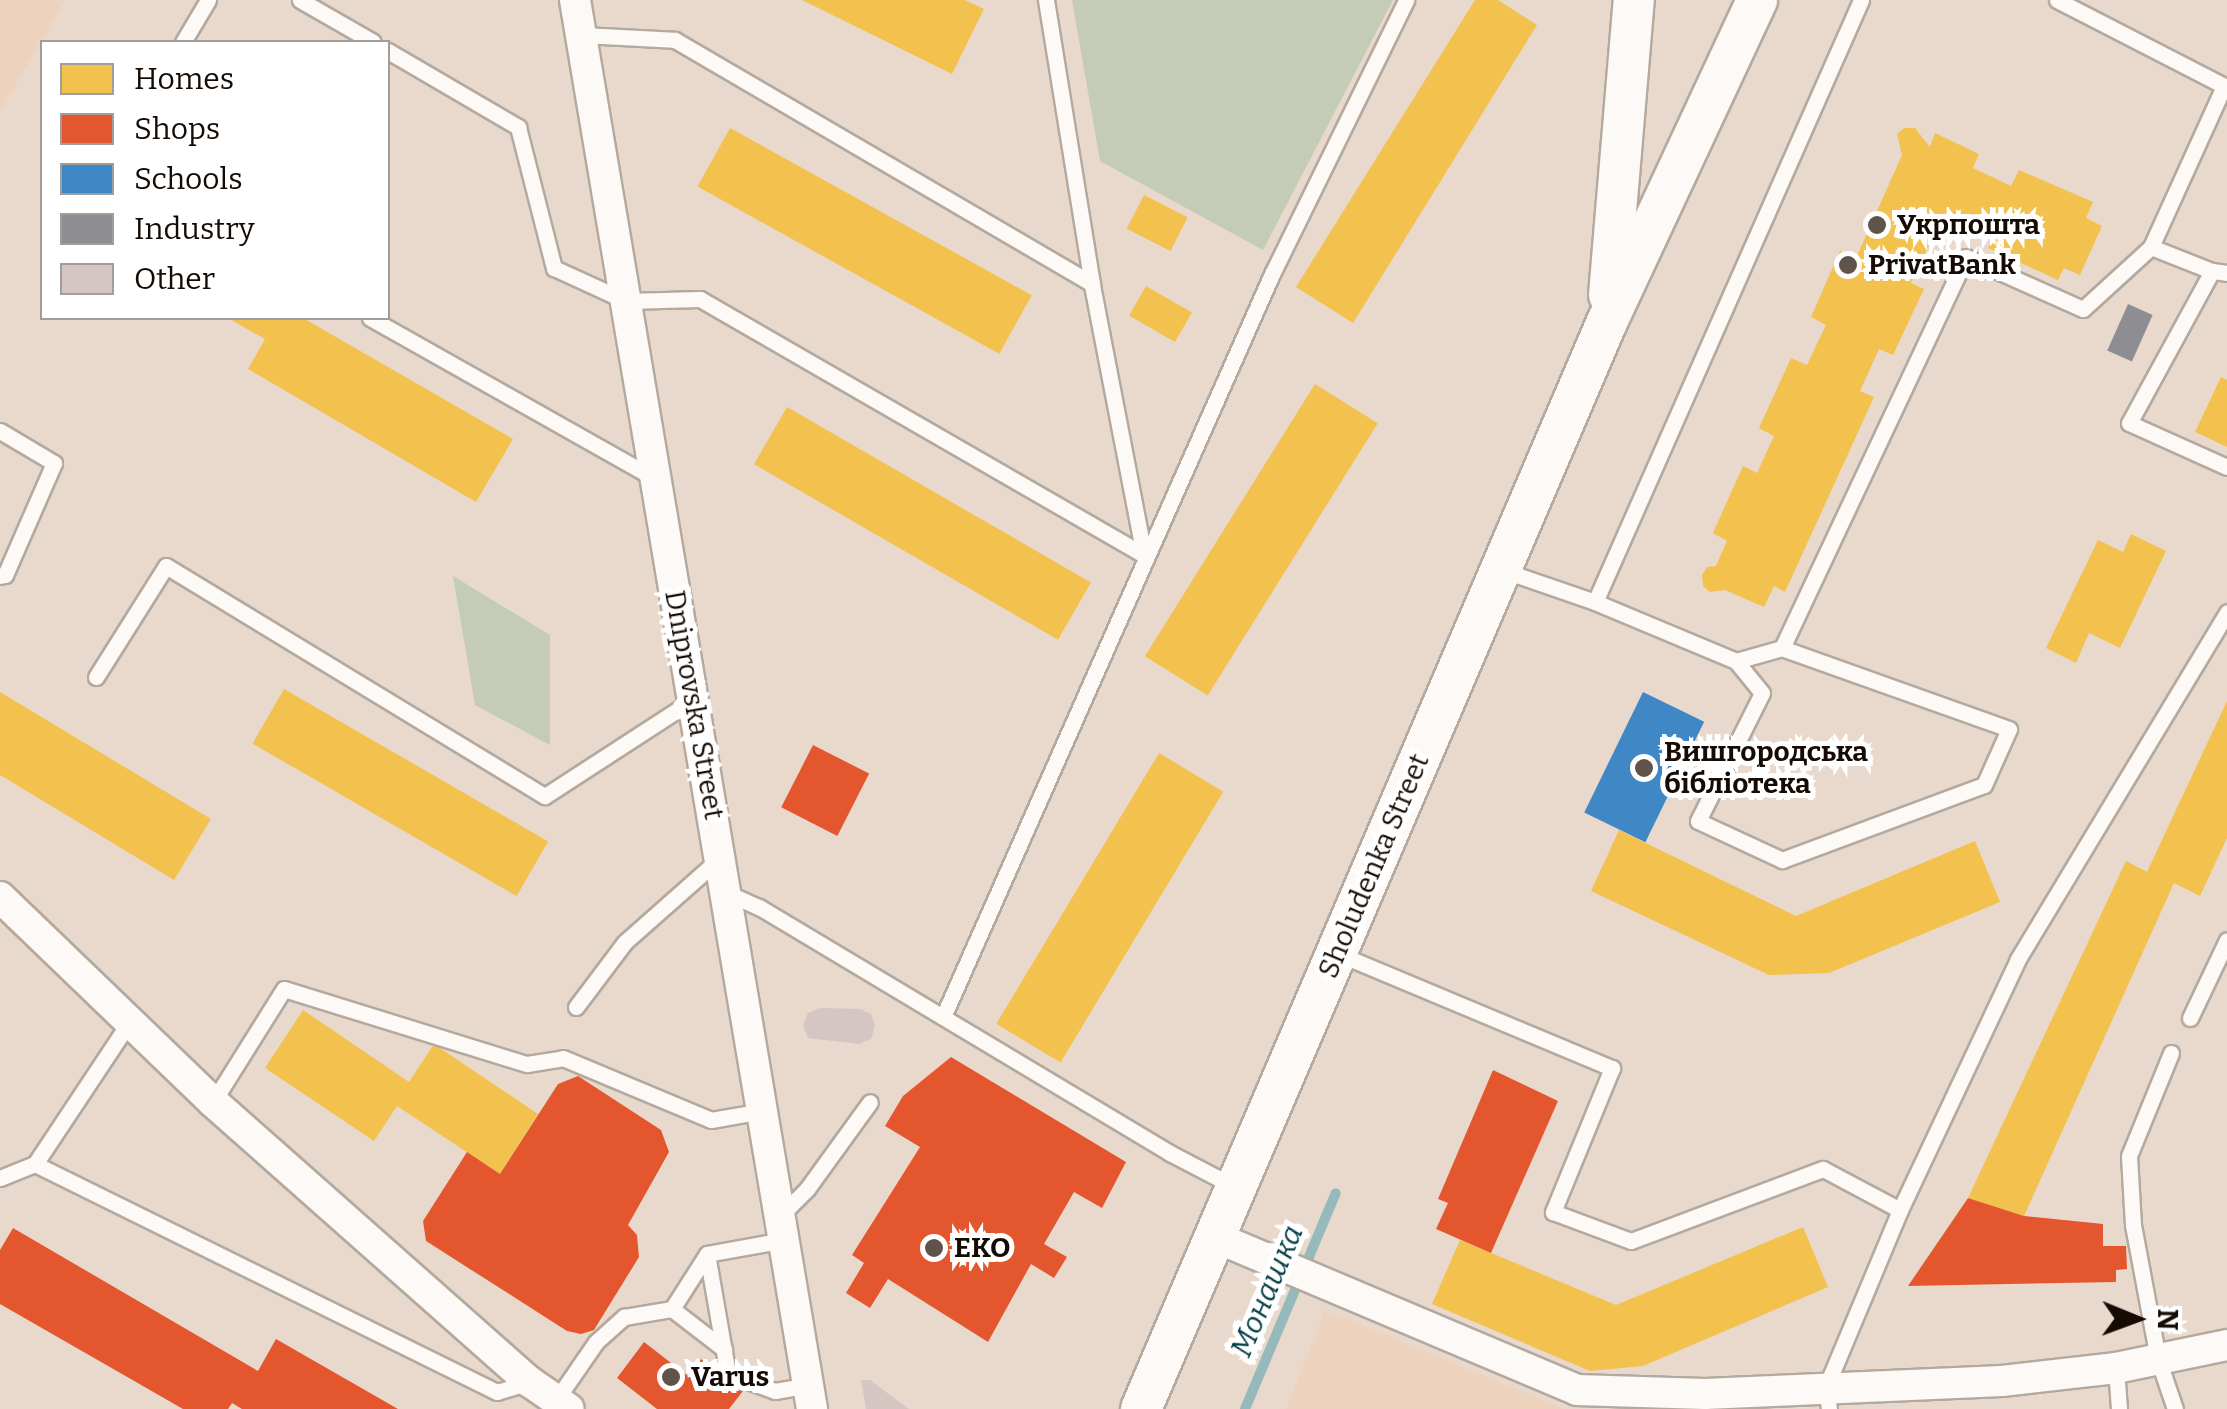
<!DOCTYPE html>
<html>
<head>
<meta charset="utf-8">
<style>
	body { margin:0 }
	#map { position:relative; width:2227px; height:1409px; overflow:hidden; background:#e8d9cc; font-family:Bitter,serif }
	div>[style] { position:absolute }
	.built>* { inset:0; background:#edd3bd }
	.green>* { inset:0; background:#c4ccb5 }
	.homes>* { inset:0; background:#f2c14e; transform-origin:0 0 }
	.shops>* { inset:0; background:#e4572e; transform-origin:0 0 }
	.schools>* { inset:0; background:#3f88c5; transform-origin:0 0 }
	.industry>* { inset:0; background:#8d8d92; transform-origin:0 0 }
	.stream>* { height:10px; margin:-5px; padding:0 5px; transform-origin:5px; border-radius:5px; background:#96babc }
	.building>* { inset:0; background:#d5c6c3 }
	.roads { filter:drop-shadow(2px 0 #b4a99e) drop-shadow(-2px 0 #b4a99e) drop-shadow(0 2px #b4a99e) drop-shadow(0 -2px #b4a99e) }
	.lane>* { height:15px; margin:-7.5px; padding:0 7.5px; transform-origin:7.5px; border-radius:7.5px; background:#fcf9f7 }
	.street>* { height:30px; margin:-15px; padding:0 15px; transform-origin:15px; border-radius:15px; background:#fcf9f7 }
	.secondary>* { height:40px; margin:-20px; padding:0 20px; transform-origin:20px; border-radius:20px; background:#fcf9f7 }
	.dots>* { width:28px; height:28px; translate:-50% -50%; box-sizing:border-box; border:5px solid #fff; border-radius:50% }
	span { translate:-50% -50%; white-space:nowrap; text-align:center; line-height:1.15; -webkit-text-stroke:10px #fff; paint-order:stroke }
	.poi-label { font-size:28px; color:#150b04; font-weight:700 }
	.left { translate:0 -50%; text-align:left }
	.street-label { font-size:28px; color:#150b04 }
	.water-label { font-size:30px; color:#073e46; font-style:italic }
	.legend { position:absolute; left:40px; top:40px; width:350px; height:280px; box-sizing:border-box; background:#fff; border:2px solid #a19d9b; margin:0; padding:12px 18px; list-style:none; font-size:30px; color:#150b04 }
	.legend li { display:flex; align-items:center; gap:20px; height:50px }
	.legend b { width:50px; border:2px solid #a19d9b }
	.north { position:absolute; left:2087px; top:1269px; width:100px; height:100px; -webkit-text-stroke:8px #fff; paint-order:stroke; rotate:91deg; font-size:28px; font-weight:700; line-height:40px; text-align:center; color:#150b04 }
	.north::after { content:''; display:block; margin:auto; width:35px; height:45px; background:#150b04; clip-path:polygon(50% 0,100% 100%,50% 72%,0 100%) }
</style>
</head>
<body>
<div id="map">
	<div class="built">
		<i style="clip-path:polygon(0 0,65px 0,0 112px)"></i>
		<i style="clip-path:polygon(1325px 1310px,1564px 1409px,1286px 1409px)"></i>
	</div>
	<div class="green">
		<i style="clip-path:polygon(1072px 0,1393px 0,1263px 250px,1100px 161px)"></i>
		<i style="clip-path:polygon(453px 576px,550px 635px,550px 745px,475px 705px)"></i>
	</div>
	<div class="homes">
		<i style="clip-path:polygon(802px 0,965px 0,984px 9px,952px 74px)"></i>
		<i style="clip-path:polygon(1475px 0,1498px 0,1537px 25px,1353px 323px,1296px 287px)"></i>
		<i style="left:730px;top:128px;width:345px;height:67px;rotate:29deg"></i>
		<i style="clip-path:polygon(1904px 128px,1915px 128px,1930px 147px,1935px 133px,1979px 154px,1973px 168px,2011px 186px,2019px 170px,2093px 202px,2086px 218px,2102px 226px,2080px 275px,2064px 268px,2058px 280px,1988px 248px,1994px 236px,1944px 213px,1911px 283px,1924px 289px,1893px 355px,1879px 349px,1860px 391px,1874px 397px,1785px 592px,1774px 586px,1764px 607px,1725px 590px,1710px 592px,1703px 586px,1702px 575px,1707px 567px,1716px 566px,1727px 541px,1713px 533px,1743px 466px,1757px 473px,1774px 436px,1759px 428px,1791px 358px,1807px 365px,1826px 325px,1811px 317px,1840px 251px,1856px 258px,1902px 155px,1897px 134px)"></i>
		<i style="left:1144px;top:195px;width:49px;height:38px;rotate:27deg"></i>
		<i style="left:1146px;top:286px;width:53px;height:34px;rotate:30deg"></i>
		<i style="clip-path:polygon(228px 318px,303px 318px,513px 439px,476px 502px,248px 369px,265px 339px)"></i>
		<i style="clip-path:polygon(2221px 377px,2227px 380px,2227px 447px,2195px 432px)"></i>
		<i style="left:1315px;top:384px;width:74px;height:321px;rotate:32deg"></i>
		<i style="left:787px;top:407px;width:351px;height:66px;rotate:30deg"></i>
		<i style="clip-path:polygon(2131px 534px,2166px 551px,2120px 648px,2089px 633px,2076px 663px,2046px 648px,2098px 540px,2123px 552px)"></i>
		<i style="left:284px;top:689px;width:305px;height:63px;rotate:30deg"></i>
		<i style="clip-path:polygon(0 692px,211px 819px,174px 880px,0 775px)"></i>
		<i style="clip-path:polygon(2227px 701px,2227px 838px,2200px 896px,2174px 883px,2024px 1216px,1968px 1198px,2126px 861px,2147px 872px)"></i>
		<i style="left:1159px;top:753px;width:75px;height:316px;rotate:31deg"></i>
		<i style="clip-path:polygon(1619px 830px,1796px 916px,1975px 841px,2000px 902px,1829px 973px,1769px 975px,1591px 891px)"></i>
		<i style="clip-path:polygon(303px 1010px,409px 1082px,434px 1044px,538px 1114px,500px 1174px,397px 1106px,374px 1141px,265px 1068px)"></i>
		<i style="clip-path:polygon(1803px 1227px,1828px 1287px,1643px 1366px,1590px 1371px,1432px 1304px,1460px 1240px,1616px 1305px)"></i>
	</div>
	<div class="shops">
		<i style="left:813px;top:745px;width:63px;height:70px;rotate:27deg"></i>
		<i style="clip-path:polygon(951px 1057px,1126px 1162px,1102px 1208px,1074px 1192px,1044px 1244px,1067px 1257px,1054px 1278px,1031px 1264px,988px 1342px,888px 1279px,870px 1308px,846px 1293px,864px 1263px,852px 1255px,920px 1147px,885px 1126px,903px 1096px)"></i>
		<i style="clip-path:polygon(1493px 1070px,1558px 1101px,1491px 1253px,1436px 1229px,1448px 1203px,1438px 1199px)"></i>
		<i style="clip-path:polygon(578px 1076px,661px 1130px,669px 1152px,628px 1225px,637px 1235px,639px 1257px,594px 1330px,581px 1334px,567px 1331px,426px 1241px,423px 1221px,467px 1152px,500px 1174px,558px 1084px)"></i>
		<i style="clip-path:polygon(1968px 1198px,2024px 1216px,2103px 1224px,2103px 1246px,2126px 1246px,2127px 1269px,2116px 1270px,2116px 1282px,1908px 1286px)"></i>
		<i style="clip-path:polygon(13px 1228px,258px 1371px,276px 1339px,398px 1409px,242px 1409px,232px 1403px,228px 1409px,183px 1409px,0 1304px,0 1250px)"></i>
		<i style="clip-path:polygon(644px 1342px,688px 1376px,701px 1359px,743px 1391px,729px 1409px,657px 1409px,617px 1378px)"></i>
	</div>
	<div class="schools">
		<i style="left:1643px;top:692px;width:68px;height:134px;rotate:26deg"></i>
	</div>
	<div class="industry">
		<i style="left:2128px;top:304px;width:27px;height:51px;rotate:24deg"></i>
	</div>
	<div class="stream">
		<i style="left:1245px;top:1409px;width:234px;rotate:-67.2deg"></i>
	</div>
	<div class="building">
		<i style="clip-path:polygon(820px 1008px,860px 1009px,871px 1014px,875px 1026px,871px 1039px,859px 1044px,808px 1038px,803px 1025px,808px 1013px)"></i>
		<i style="clip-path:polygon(861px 1380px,870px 1380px,909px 1409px,866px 1409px)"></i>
	</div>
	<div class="roads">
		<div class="lane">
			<i style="left:300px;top:0;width:84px;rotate:29.9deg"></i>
			<i style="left:2057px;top:0;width:188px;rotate:27.2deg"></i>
			<i style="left:2224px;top:86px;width:177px;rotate:114.4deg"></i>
			<i style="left:2151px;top:247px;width:66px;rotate:21.5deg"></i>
			<i style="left:581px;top:35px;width:94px;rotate:3deg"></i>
			<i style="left:675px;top:40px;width:483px;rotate:30.3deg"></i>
			<i style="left:183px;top:42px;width:49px;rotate:-59.2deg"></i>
			<i style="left:388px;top:51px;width:151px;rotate:30.3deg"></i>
			<i style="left:518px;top:127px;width:146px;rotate:75.7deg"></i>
			<i style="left:554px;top:268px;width:79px;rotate:24.6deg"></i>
			<i style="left:626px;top:301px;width:74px;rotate:-1.5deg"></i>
			<i style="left:700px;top:299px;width:513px;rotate:29.97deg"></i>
			<i style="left:1144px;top:555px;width:276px;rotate:-100.9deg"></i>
			<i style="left:1092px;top:284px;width:288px;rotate:-99.2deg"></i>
			<i style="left:2227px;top:273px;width:15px;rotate:-172deg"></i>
			<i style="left:2212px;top:271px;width:173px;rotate:118.6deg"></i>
			<i style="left:2129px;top:423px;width:107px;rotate:24.2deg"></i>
			<i style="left:370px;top:318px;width:326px;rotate:29.4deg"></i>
			<i style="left:0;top:431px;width:63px;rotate:30.7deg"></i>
			<i style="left:54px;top:463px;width:122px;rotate:113.6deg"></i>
			<i style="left:5px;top:575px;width:5px;rotate:169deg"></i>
			<i style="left:1505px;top:571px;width:95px;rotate:19deg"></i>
			<i style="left:1595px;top:602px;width:153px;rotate:22.7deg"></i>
			<i style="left:1736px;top:661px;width:41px;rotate:50.9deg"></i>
			<i style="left:1762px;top:693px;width:143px;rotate:116.6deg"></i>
			<i style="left:1698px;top:821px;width:93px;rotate:24.9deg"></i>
			<i style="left:1782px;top:860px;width:215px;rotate:-20.4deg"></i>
			<i style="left:1984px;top:785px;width:61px;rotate:-65.9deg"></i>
			<i style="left:2009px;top:729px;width:241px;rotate:-160.4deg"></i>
			<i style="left:1595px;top:602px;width:658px;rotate:-66.16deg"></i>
			<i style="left:1736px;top:661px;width:48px;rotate:-15.8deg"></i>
			<i style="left:1782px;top:648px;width:432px;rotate:-64.8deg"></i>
			<i style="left:1966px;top:257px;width:128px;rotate:24deg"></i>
			<i style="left:2083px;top:309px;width:92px;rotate:-42.4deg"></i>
			<i style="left:96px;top:677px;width:131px;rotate:-57.8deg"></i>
			<i style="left:166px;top:566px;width:443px;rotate:31.3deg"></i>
			<i style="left:545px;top:796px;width:176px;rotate:-33deg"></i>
			<i style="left:727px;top:893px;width:35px;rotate:24deg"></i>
			<i style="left:759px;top:907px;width:479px;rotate:30.9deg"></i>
			<i style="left:1170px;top:1153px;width:71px;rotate:27.6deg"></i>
			<i style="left:1339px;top:954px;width:296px;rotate:22.7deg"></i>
			<i style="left:1612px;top:1068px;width:156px;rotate:112.3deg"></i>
			<i style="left:1553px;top:1212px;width:83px;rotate:20.4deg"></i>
			<i style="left:1631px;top:1241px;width:205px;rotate:-20.6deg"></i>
			<i style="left:1823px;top:1169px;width:87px;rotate:28deg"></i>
			<i style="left:576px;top:1007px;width:81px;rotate:-53deg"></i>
			<i style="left:625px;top:942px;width:127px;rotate:-41.5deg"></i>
			<i style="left:943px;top:1017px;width:813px;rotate:-66.12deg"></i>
			<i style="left:1272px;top:274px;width:305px;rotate:-63.9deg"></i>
			<i style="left:2190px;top:1018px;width:86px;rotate:-64.6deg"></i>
			<i style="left:2171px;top:1053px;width:111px;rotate:112.2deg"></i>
			<i style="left:2129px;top:1156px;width:69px;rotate:86.7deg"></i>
			<i style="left:2133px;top:1225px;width:136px;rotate:79.4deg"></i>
			<i style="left:2158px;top:1359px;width:53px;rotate:71.2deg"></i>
			<i style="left:213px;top:1102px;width:133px;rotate:-57.9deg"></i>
			<i style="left:284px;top:989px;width:254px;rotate:17.2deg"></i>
			<i style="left:527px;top:1064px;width:36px;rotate:-9deg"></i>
			<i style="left:563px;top:1058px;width:160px;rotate:22.7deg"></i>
			<i style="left:711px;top:1120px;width:53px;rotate:-9.8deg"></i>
			<i style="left:35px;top:1164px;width:515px;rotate:26.27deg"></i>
			<i style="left:497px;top:1392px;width:34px;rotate:-17deg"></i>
			<i style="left:0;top:1178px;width:38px;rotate:-22deg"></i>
			<i style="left:35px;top:1164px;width:172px;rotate:-56.4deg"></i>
			<i style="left:781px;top:1215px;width:37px;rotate:-45deg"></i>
			<i style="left:807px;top:1189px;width:107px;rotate:-54.1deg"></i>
			<i style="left:784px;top:1240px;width:78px;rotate:169.7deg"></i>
			<i style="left:707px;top:1254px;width:122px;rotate:80.1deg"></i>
			<i style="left:728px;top:1374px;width:50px;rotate:19.9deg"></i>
			<i style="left:775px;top:1391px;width:34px;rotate:-10deg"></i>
			<i style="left:707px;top:1254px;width:65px;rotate:122.5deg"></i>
			<i style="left:672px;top:1309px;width:66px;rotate:37.6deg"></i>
			<i style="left:2116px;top:1368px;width:41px;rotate:85.8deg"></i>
			<i style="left:556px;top:1400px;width:70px;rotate:-55.4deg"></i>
			<i style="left:596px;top:1342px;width:38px;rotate:-42deg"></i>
			<i style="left:624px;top:1317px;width:49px;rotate:-9.5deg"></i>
			<i style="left:1829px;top:1409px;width:22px;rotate:-98deg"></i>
			<i style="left:1826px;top:1387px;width:192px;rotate:-67.3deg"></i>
			<i style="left:1900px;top:1210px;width:277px;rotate:-64.8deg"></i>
			<i style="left:2018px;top:959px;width:405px;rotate:-58.9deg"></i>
		</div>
		<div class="street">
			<i style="left:575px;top:0;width:1429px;rotate:80.45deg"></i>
			<i style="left:0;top:897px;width:296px;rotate:43.9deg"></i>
			<i style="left:213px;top:1102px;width:423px;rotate:41.5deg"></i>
			<i style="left:530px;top:1382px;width:47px;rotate:34.7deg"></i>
			<i style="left:1215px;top:1237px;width:393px;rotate:22.9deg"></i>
			<i style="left:1577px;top:1390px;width:128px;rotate:1.8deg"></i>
			<i style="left:1705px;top:1394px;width:297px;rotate:-2.5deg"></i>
			<i style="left:2002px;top:1381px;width:115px;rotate:-6.5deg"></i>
			<i style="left:2116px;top:1368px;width:113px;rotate:-11.7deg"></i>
		</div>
		<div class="secondary">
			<i style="left:1609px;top:295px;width:296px;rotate:-85.2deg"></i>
			<i style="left:1141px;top:1409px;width:1183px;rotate:-66.8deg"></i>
			<i style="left:1607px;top:322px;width:355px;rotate:-65deg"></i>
		</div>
	</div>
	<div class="dots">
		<i style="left:1877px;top:225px;background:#5f534a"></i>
		<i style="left:1848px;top:265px;background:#5f534a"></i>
		<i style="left:1644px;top:768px;background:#5f534a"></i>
		<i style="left:934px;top:1248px;background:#5f534a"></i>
		<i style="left:671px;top:1377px;background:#5f534a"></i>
	</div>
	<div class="poi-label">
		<span class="left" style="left:1897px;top:225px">Укрпошта</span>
		<span class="left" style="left:1868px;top:265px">PrivatBank</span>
		<span class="left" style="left:1664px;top:768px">Вишгородська<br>бібліотека</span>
		<span class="left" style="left:954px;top:1248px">EKO</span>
		<span class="left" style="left:691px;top:1377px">Varus</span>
	</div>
	<div class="street-label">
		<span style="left:694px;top:705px;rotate:80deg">Dniprovska Street</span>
		<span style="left:1374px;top:866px;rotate:-67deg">Sholudenka Street</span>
	</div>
	<div class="water-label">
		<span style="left:1267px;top:1291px;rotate:-67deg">Монашка</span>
	</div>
	<ul class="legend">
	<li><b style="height:28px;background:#f2c14e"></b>Homes</li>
	<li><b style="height:28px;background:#e4572e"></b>Shops</li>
	<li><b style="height:28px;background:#3f88c5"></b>Schools</li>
	<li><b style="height:28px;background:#8d8d92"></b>Industry</li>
	<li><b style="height:28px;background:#d5c6c3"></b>Other</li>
	</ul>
	<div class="north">N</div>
</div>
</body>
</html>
